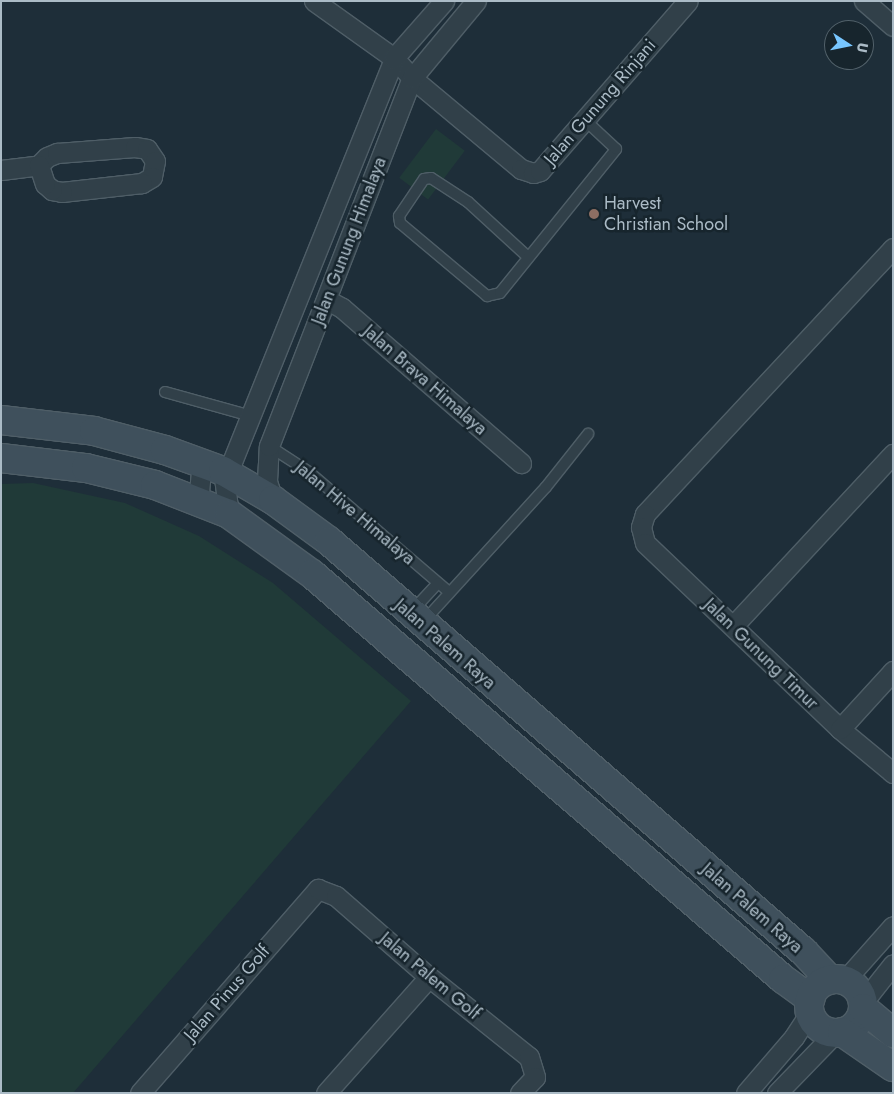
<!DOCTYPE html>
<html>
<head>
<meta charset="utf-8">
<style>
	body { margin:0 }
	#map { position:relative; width:894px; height:1094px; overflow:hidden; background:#1e2e39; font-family:Jost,sans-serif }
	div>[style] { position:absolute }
	.green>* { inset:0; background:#203a38; transform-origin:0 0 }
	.roads { filter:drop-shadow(1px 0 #4f5e67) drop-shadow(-1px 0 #4f5e67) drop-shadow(0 1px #4f5e67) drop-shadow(0 -1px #4f5e67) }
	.lane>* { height:10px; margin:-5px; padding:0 5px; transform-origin:5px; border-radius:5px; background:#314049 }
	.street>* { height:19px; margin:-9.5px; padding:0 9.5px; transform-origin:9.5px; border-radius:9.5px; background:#314049 }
	.secondary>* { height:28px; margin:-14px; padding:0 14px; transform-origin:14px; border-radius:14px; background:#3f505c }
	.secondary>.ring { margin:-14px; padding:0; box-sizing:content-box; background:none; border:28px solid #3f505c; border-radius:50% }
	.dots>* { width:14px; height:14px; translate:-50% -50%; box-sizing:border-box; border:2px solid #17252d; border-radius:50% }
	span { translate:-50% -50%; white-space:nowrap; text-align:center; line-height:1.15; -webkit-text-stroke:5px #17252d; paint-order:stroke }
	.street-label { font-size:18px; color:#abbbc6 }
	.poi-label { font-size:18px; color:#abbbc6 }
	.left { translate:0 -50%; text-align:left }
	.frame { position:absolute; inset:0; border:2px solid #abbbc6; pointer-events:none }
	.north { position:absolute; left:824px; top:20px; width:50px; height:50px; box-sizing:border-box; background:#17252d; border:1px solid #52616a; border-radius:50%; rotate:101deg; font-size:14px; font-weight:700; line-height:20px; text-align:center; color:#abbbc6 }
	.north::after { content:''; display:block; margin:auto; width:18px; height:22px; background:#77c6ff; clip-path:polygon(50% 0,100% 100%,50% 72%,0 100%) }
</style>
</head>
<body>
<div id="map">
	<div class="green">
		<i style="left:436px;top:129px;width:36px;height:61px;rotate:37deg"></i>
		<i style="clip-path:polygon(33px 483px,125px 503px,199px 536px,273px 583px,411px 701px,73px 1093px,1px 1093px,1px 484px)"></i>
	</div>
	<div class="roads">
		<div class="lane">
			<i style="left:528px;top:257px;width:81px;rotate:-137.5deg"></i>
			<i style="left:468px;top:202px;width:44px;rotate:-147deg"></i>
			<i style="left:431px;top:178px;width:7px;rotate:172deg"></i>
			<i style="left:424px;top:179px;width:45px;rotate:124deg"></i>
			<i style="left:399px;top:216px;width:7px;rotate:82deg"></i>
			<i style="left:400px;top:223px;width:114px;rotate:40deg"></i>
			<i style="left:487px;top:296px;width:13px;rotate:-13deg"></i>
			<i style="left:500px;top:293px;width:185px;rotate:-51.1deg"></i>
			<i style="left:616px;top:149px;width:42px;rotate:-136.9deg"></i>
			<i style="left:165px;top:392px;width:89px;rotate:15.6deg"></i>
			<i style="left:269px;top:446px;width:48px;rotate:33deg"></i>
			<i style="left:309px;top:472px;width:184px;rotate:40.6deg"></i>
			<i style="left:412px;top:611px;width:38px;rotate:-47deg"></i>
			<i style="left:424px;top:621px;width:181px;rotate:-47.7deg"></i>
			<i style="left:546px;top:487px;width:68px;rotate:-51.6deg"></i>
		</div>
		<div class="street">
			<i style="left:314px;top:1px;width:98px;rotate:35.5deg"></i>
			<i style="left:394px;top:58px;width:27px;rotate:48deg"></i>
			<i style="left:412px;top:78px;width:142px;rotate:39.9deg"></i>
			<i style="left:521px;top:169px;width:13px;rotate:18deg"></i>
			<i style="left:533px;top:173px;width:7px;rotate:-16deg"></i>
			<i style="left:540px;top:171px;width:225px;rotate:-49deg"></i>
			<i style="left:864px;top:1px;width:38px;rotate:41deg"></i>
			<i style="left:1px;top:170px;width:38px;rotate:-7deg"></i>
			<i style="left:39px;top:165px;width:11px;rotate:-45deg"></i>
			<i style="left:47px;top:157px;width:11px;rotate:-22deg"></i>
			<i style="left:57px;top:153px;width:78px;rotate:-4.4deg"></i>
			<i style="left:135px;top:147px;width:12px;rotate:9deg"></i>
			<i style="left:147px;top:149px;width:14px;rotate:56deg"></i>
			<i style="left:155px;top:161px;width:16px;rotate:101deg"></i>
			<i style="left:152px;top:177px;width:12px;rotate:149deg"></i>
			<i style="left:142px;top:183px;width:81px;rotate:173.6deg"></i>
			<i style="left:62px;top:192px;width:10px;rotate:-169deg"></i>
			<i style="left:52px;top:190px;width:9px;rotate:-139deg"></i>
			<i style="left:45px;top:184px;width:20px;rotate:-108deg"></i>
			<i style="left:893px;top:248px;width:364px;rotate:133deg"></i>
			<i style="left:645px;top:514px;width:14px;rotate:107deg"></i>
			<i style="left:641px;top:527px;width:16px;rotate:76deg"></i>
			<i style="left:645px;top:543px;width:269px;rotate:43.6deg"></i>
			<i style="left:840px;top:729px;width:69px;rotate:39.7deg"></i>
			<i style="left:327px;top:300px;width:17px;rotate:28deg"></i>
			<i style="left:342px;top:308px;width:237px;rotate:40.9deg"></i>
			<i style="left:189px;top:497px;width:12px;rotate:-31deg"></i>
			<i style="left:199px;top:491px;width:27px;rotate:-84deg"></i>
			<i style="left:273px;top:500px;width:20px;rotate:-108deg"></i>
			<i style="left:267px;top:481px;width:35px;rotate:-87deg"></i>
			<i style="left:269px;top:446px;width:395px;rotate:-68.8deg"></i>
			<i style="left:412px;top:78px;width:100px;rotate:-50.3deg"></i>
			<i style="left:229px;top:514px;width:43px;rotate:-97.9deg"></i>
			<i style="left:223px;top:471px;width:13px;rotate:-45deg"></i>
			<i style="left:232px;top:462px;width:435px;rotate:-68.1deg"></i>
			<i style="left:394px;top:58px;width:76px;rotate:-48.7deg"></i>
			<i style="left:733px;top:626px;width:235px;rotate:-47.1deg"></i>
			<i style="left:840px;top:729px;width:79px;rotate:-47.6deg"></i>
			<i style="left:845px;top:980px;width:72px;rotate:-48.4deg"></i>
			<i style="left:863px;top:1002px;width:48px;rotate:-51.7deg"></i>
			<i style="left:140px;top:1093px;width:271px;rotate:-48.9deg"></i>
			<i style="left:318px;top:889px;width:19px;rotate:21deg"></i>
			<i style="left:336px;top:896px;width:123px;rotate:41.1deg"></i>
			<i style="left:429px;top:977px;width:128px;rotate:38.7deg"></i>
			<i style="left:529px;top:1057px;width:21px;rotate:73deg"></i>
			<i style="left:535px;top:1077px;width:22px;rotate:133deg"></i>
			<i style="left:326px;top:1093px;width:155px;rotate:-48.4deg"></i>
			<i style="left:746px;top:1093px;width:74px;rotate:-49.4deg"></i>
			<i style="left:794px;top:1037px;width:30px;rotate:-57deg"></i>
			<i style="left:777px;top:1093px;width:83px;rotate:-46deg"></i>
		</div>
		<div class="secondary">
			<i style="left:1px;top:420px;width:94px;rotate:6.7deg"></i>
			<i style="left:94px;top:431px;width:73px;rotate:15deg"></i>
			<i style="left:165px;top:450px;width:62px;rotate:19.9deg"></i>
			<i style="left:223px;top:471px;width:58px;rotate:30.1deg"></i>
			<i style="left:273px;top:500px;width:69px;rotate:36.2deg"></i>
			<i style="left:329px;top:541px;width:628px;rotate:40.87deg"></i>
			<i style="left:804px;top:952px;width:38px;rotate:47deg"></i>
			<i style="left:1px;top:458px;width:86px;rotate:6.7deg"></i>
			<i style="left:86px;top:468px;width:71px;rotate:13.8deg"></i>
			<i style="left:155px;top:485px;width:79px;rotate:21.4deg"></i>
			<i style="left:229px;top:514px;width:102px;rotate:35.9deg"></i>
			<i style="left:312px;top:574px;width:621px;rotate:40.69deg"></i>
			<i style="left:783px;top:979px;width:34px;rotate:36deg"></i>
			<i class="ring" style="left:809px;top:979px;width:26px;height:26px"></i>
			<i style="left:863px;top:1008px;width:39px;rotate:40deg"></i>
			<i style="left:842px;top:1032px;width:62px;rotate:34.5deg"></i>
		</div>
	</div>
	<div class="dots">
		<i style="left:594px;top:214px;background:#8d6e63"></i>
	</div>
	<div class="street-label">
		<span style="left:600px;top:102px;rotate:-49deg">Jalan Gunung Rinjani</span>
		<span style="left:349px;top:241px;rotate:-69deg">Jalan Gunung Himalaya</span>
		<span style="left:425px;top:380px;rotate:41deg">Jalan Brava Himalaya</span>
		<span style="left:355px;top:513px;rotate:40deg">Jalan Hive Himalaya</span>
		<span style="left:445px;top:644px;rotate:41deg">Jalan Palem Raya</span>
		<span style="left:761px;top:654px;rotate:44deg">Jalan Gunung Timur</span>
		<span style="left:752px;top:908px;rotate:41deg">Jalan Palem Raya</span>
		<span style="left:430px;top:976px;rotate:40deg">Jalan Palem Golf</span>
		<span style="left:227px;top:993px;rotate:-49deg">Jalan Pinus Golf</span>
	</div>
	<div class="poi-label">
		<span class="left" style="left:604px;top:214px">Harvest<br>Christian School</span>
	</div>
	<div class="frame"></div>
	<div class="north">U</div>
</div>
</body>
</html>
